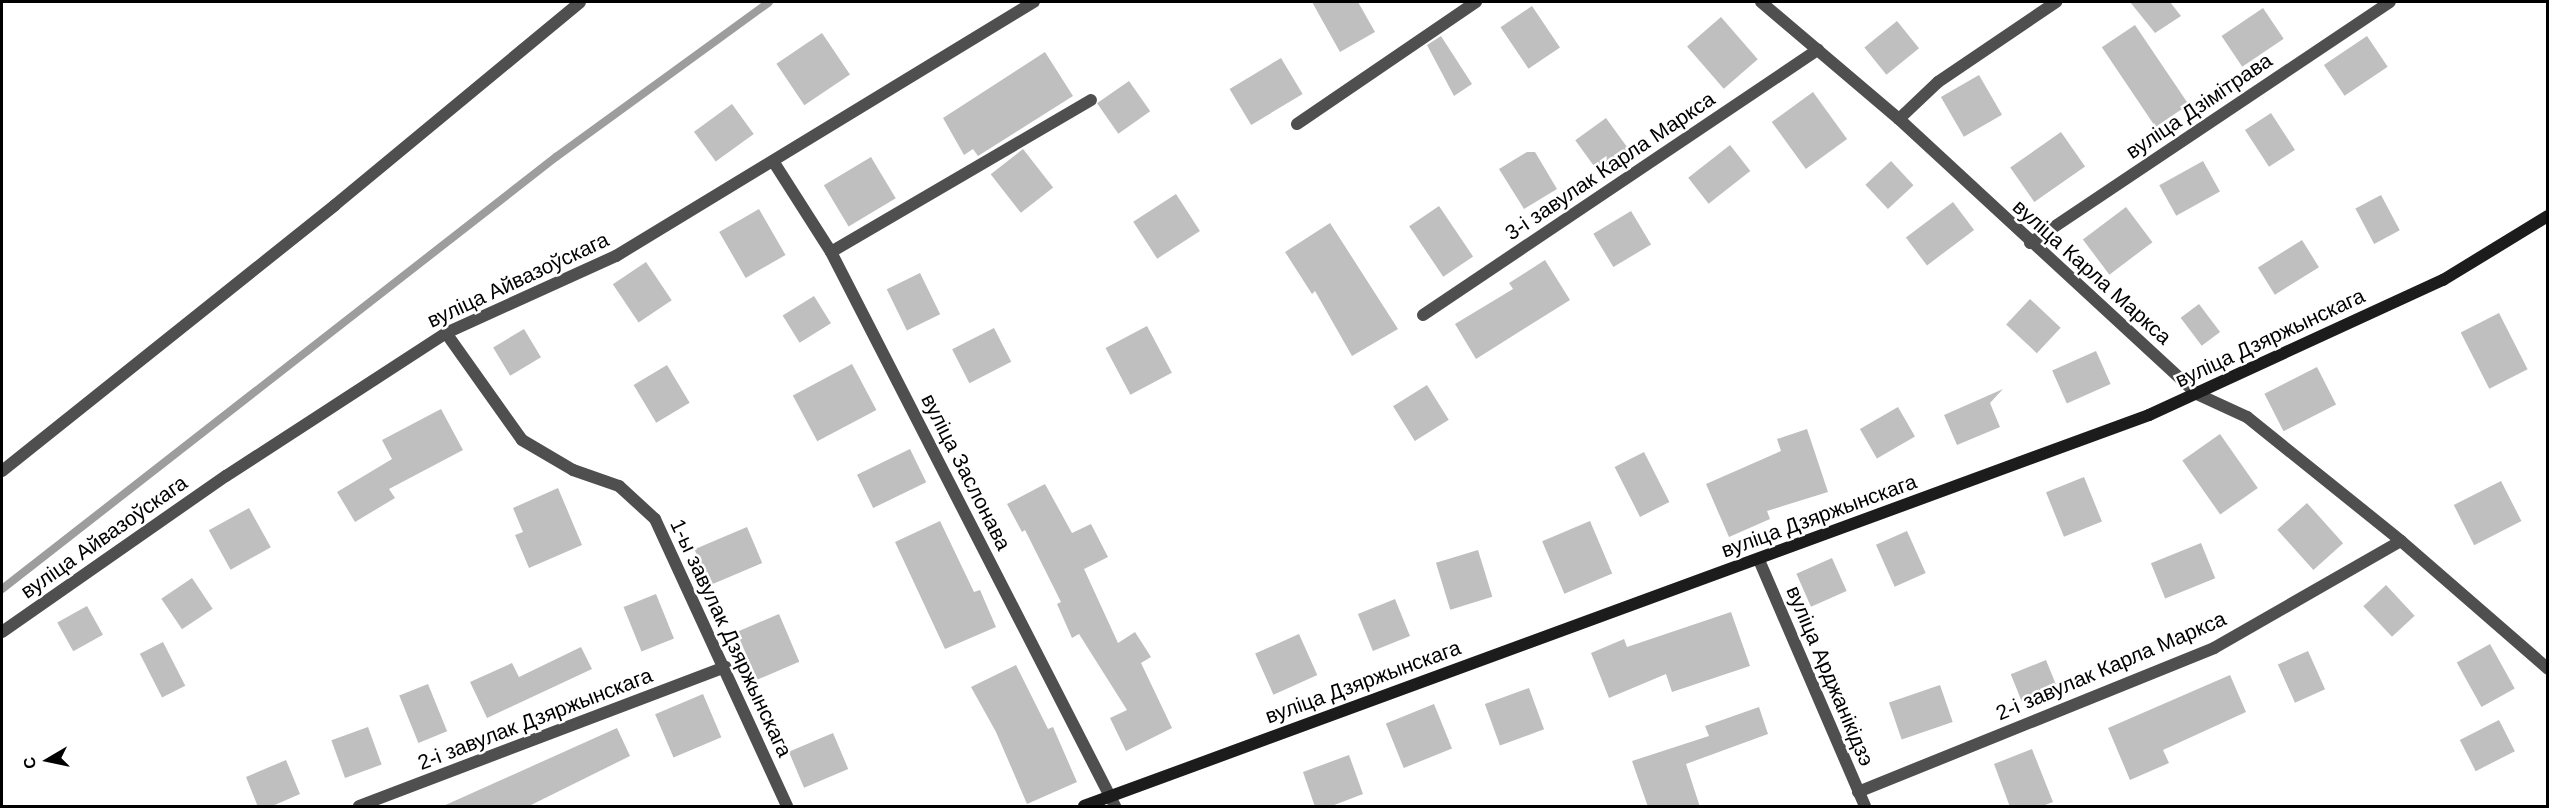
<!DOCTYPE html>
<html>
<head>
<meta charset="utf-8">
<style>
	body { margin:0 }
	#map { position:relative; width:2549px; height:808px; overflow:hidden; background:#fff; font-family:Helvetica,sans-serif }
	div>[style] { position:absolute }
	.stream>* { height:8px; margin:-4px; padding:0 4px; transform-origin:4px; border-radius:4px; background:#9d9d9d }
	.building>* { inset:0; background:#bfbfbf; transform-origin:0 0 }
	.lane>* { height:12px; margin:-6px; padding:0 6px; transform-origin:6px; border-radius:6px; background:#4f4f4f }
	.street>* { height:12px; margin:-6px; padding:0 6px; transform-origin:6px; border-radius:6px; background:#4f4f4f }
	.secondary>* { height:12px; margin:-6px; padding:0 6px; transform-origin:6px; border-radius:6px; background:#1c1c1c }
	span { translate:-50% -50%; white-space:nowrap; text-align:center; line-height:1.15; -webkit-text-stroke:5px #fff; paint-order:stroke }
	.street-label { font-size:21px; color:#000 }
	.frame { position:absolute; inset:0; border:3px solid #000; pointer-events:none }
	.north { position:absolute; left:18px; top:730px; width:60px; height:60px; -webkit-text-stroke:4px #fff; paint-order:stroke; rotate:261deg; font-size:16px; font-weight:700; line-height:24px; text-align:center; color:#000 }
	.north::after { content:''; display:block; margin:auto; width:21px; height:27px; background:#000; clip-path:polygon(50% 0,100% 100%,50% 72%,0 100%) }
</style>
</head>
<body>
<div id="map">
	<div class="stream">
		<i style="left:2px;top:589px;width:703px;rotate:-37.95deg"></i>
		<i style="left:556px;top:157px;width:263px;rotate:-36deg"></i>
	</div>
	<div class="building">
		<i style="clip-path:polygon(1312px 2px,1358px 2px,1375px 32px,1340px 52px)"></i>
		<i style="clip-path:polygon(2130px 2px,2170px 2px,2181px 16px,2155px 33px)"></i>
		<i style="left:1532px;top:6px;width:50px;height:38px;rotate:56deg"></i>
		<i style="left:2263px;top:8px;width:37px;height:50px;rotate:56deg"></i>
		<i style="left:1721px;top:17px;width:56px;height:45px;rotate:49deg"></i>
		<i style="left:1897px;top:21px;width:35px;height:42px;rotate:51deg"></i>
		<i style="left:2135px;top:25px;width:96px;height:40px;rotate:56deg"></i>
		<i style="left:822px;top:33px;width:50px;height:55px;rotate:56deg"></i>
		<i style="clip-path:polygon(1441px 36px,1472px 84px,1454px 96px,1427px 45px)"></i>
		<i style="left:2367px;top:36px;width:37px;height:52px;rotate:56deg"></i>
		<i style="clip-path:polygon(1045px 52px,1073px 96px,978px 156px,973px 149px,964px 155px,943px 118px)"></i>
		<i style="left:1281px;top:58px;width:42px;height:60px;rotate:59deg"></i>
		<i style="left:1979px;top:75px;width:46px;height:44px;rotate:60deg"></i>
		<i style="left:1129px;top:81px;width:37px;height:39px;rotate:55deg"></i>
		<i style="left:1813px;top:92px;width:58px;height:51px;rotate:54deg"></i>
		<i style="left:732px;top:104px;width:37px;height:47px;rotate:54deg"></i>
		<i style="left:2271px;top:113px;width:44px;height:31px;rotate:57deg"></i>
		<i style="left:1606px;top:118px;width:46px;height:38px;rotate:54deg"></i>
		<i style="left:2061px;top:132px;width:42px;height:62px;rotate:55deg"></i>
		<i style="left:1730px;top:145px;width:33px;height:53px;rotate:52deg"></i>
		<i style="left:1023px;top:149px;width:49px;height:41px;rotate:52deg"></i>
		<i style="clip-path:polygon(1527px 152px,1535px 152px,1557px 189px,1524px 209px,1499px 169px)"></i>
		<i style="left:871px;top:157px;width:48px;height:55px;rotate:59deg"></i>
		<i style="left:1891px;top:161px;width:33px;height:35px;rotate:47deg"></i>
		<i style="left:2203px;top:161px;width:35px;height:50px;rotate:61deg"></i>
		<i style="left:1176px;top:194px;width:44px;height:51px;rotate:57deg"></i>
		<i style="left:2381px;top:195px;width:40px;height:29px;rotate:62deg"></i>
		<i style="left:1953px;top:202px;width:35px;height:59px;rotate:53deg"></i>
		<i style="left:1439px;top:206px;width:61px;height:36px;rotate:56deg"></i>
		<i style="left:2126px;top:207px;width:44px;height:54px;rotate:53deg"></i>
		<i style="left:759px;top:209px;width:53px;height:46px;rotate:60deg"></i>
		<i style="left:1631px;top:211px;width:39px;height:44px;rotate:59deg"></i>
		<i style="clip-path:polygon(1330px 223px,1398px 329px,1352px 356px,1315px 291px,1312px 294px,1285px 252px)"></i>
		<i style="left:2302px;top:240px;width:32px;height:52px;rotate:58deg"></i>
		<i style="clip-path:polygon(1545px 260px,1570px 300px,1476px 359px,1455px 324px,1513px 289px,1509px 283px)"></i>
		<i style="left:646px;top:262px;width:46px;height:40px;rotate:56deg"></i>
		<i style="left:920px;top:273px;width:46px;height:37px;rotate:64deg"></i>
		<i style="left:814px;top:296px;width:32px;height:37px;rotate:58deg"></i>
		<i style="left:2030px;top:299px;width:42px;height:35px;rotate:43deg"></i>
		<i style="left:2199px;top:304px;width:35px;height:23px;rotate:53deg"></i>
		<i style="left:2499px;top:313px;width:63px;height:43px;rotate:63deg"></i>
		<i style="left:1147px;top:326px;width:53px;height:47px;rotate:62deg"></i>
		<i style="left:994px;top:328px;width:38px;height:47px;rotate:63deg"></i>
		<i style="left:524px;top:329px;width:33px;height:36px;rotate:59deg"></i>
		<i style="left:2096px;top:351px;width:36px;height:48px;rotate:66deg"></i>
		<i style="left:852px;top:364px;width:52px;height:67px;rotate:62deg"></i>
		<i style="left:667px;top:365px;width:44px;height:39px;rotate:59deg"></i>
		<i style="left:2317px;top:367px;width:42px;height:59px;rotate:63deg"></i>
		<i style="left:1427px;top:385px;width:41px;height:40px;rotate:58deg"></i>
		<i style="clip-path:polygon(2003px 389px,1990px 403px,2000px 427px,1957px 445px,1944px 415px)"></i>
		<i style="left:1898px;top:407px;width:34px;height:44px;rotate:60deg"></i>
		<i style="clip-path:polygon(441px 409px,463px 450px,389px 489px,395px 498px,355px 522px,337px 492px,392px 459px,382px 440px)"></i>
		<i style="clip-path:polygon(1807px 429px,1828px 492px,1767px 511px,1770px 519px,1729px 537px,1706px 484px,1781px 451px,1777px 439px)"></i>
		<i style="left:2220px;top:434px;width:66px;height:46px;rotate:55deg"></i>
		<i style="left:910px;top:449px;width:37px;height:59px;rotate:64deg"></i>
		<i style="left:1644px;top:452px;width:56px;height:33px;rotate:63deg"></i>
		<i style="left:2084px;top:477px;width:48px;height:41px;rotate:68deg"></i>
		<i style="left:2501px;top:481px;width:45px;height:53px;rotate:63deg"></i>
		<i style="clip-path:polygon(1045px 484px,1072px 533px,1091px 524px,1108px 557px,1084px 569px,1118px 643px,1135px 632px,1151px 657px,1141px 663px,1172px 728px,1126px 751px,1110px 718px,1127px 710px,1079px 634px,1072px 638px,1057px 604px,1061px 602px,1025px 530px,1022px 532px,1007px 504px)"></i>
		<i style="clip-path:polygon(558px 488px,582px 545px,529px 568px,515px 535px,523px 532px,513px 508px)"></i>
		<i style="left:2307px;top:503px;width:54px;height:40px;rotate:48deg"></i>
		<i style="left:249px;top:508px;width:45px;height:46px;rotate:61deg"></i>
		<i style="clip-path:polygon(940px 521px,974px 592px,980px 590px,996px 627px,945px 649px,895px 542px)"></i>
		<i style="left:1590px;top:521px;width:57px;height:52px;rotate:67deg"></i>
		<i style="left:747px;top:527px;width:39px;height:57px;rotate:67deg"></i>
		<i style="left:1907px;top:531px;width:46px;height:34px;rotate:66deg"></i>
		<i style="left:2201px;top:543px;width:38px;height:54px;rotate:68deg"></i>
		<i style="left:1478px;top:550px;width:49px;height:44px;rotate:73deg"></i>
		<i style="left:1832px;top:558px;width:36px;height:39px;rotate:66deg"></i>
		<i style="left:192px;top:578px;width:37px;height:37px;rotate:56deg"></i>
		<i style="left:2386px;top:585px;width:42px;height:31px;rotate:47deg"></i>
		<i style="left:656px;top:594px;width:48px;height:35px;rotate:68deg"></i>
		<i style="left:1395px;top:599px;width:40px;height:40px;rotate:68deg"></i>
		<i style="left:87px;top:606px;width:33px;height:34px;rotate:61deg"></i>
		<i style="clip-path:polygon(1731px 612px,1750px 666px,1672px 692px,1666px 674px,1609px 698px,1591px 653px,1624px 639px,1627px 647px)"></i>
		<i style="left:779px;top:614px;width:52px;height:46px;rotate:67deg"></i>
		<i style="left:1299px;top:634px;width:45px;height:48px;rotate:66deg"></i>
		<i style="left:163px;top:642px;width:49px;height:26px;rotate:63deg"></i>
		<i style="left:2490px;top:644px;width:51px;height:38px;rotate:61deg"></i>
		<i style="clip-path:polygon(581px 647px,592px 669px,487px 718px,470px 682px,512px 663px,519px 677px)"></i>
		<i style="left:2308px;top:651px;width:42px;height:33px;rotate:66deg"></i>
		<i style="left:2046px;top:660px;width:31px;height:38px;rotate:68deg"></i>
		<i style="clip-path:polygon(1016px 665px,1048px 729px,1053px 727px,1077px 782px,1027px 804px,996px 732px,971px 687px)"></i>
		<i style="clip-path:polygon(2230px 675px,2246px 712px,2163px 750px,2169px 763px,2130px 780px,2108px 728px)"></i>
		<i style="left:428px;top:684px;width:51px;height:31px;rotate:68deg"></i>
		<i style="left:1940px;top:685px;width:39px;height:54px;rotate:71deg"></i>
		<i style="left:1529px;top:688px;width:44px;height:47px;rotate:70deg"></i>
		<i style="left:703px;top:694px;width:47px;height:52px;rotate:67deg"></i>
		<i style="left:1434px;top:704px;width:48px;height:52px;rotate:68deg"></i>
		<i style="clip-path:polygon(1759px 707px,1768px 734px,1686px 764px,1700px 807px,1648px 807px,1632px 761px,1709px 736px,1705px 726px)"></i>
		<i style="left:2499px;top:720px;width:35px;height:44px;rotate:63deg"></i>
		<i style="left:368px;top:727px;width:40px;height:39px;rotate:70deg"></i>
		<i style="clip-path:polygon(617px 728px,630px 756px,527px 807px,441px 807px)"></i>
		<i style="left:833px;top:733px;width:39px;height:48px;rotate:67deg"></i>
		<i style="clip-path:polygon(2032px 749px,2053px 802px,2040px 807px,2010px 807px,1994px 764px)"></i>
		<i style="clip-path:polygon(1349px 755px,1363px 794px,1329px 807px,1315px 807px,1303px 772px)"></i>
		<i style="clip-path:polygon(286px 760px,300px 794px,270px 807px,258px 807px,246px 777px)"></i>
	</div>
	<div class="lane">
		<i style="left:831px;top:252px;width:301px;rotate:-30.3deg"></i>
		<i style="left:2px;top:471px;width:426px;rotate:-38.6deg"></i>
		<i style="left:335px;top:205px;width:318px;rotate:-39.6deg"></i>
	</div>
	<div class="street">
		<i style="left:1761px;top:2px;width:181px;rotate:40.3deg"></i>
		<i style="left:1899px;top:119px;width:405px;rotate:42.7deg"></i>
		<i style="left:2197px;top:394px;width:55px;rotate:24.7deg"></i>
		<i style="left:2247px;top:417px;width:198px;rotate:38.8deg"></i>
		<i style="left:2401px;top:541px;width:195px;rotate:41deg"></i>
		<i style="left:1899px;top:119px;width:54px;rotate:-43.5deg"></i>
		<i style="left:1938px;top:82px;width:143px;rotate:-34.1deg"></i>
		<i style="left:1297px;top:124px;width:217px;rotate:-34.3deg"></i>
		<i style="left:773px;top:161px;width:108px;rotate:57.5deg"></i>
		<i style="left:831px;top:252px;width:623px;rotate:62.86deg"></i>
		<i style="left:2030px;top:243px;width:433px;rotate:-33.8deg"></i>
		<i style="left:1423px;top:315px;width:476px;rotate:-33.9deg"></i>
		<i style="left:446px;top:333px;width:131px;rotate:54.6deg"></i>
		<i style="left:522px;top:440px;width:59px;rotate:30.5deg"></i>
		<i style="left:573px;top:470px;width:49px;rotate:19.2deg"></i>
		<i style="left:619px;top:486px;width:49px;rotate:42.5deg"></i>
		<i style="left:655px;top:519px;width:316px;rotate:65.3deg"></i>
		<i style="left:1759px;top:560px;width:268px;rotate:66.7deg"></i>
		<i style="left:2px;top:632px;width:273px;rotate:-34.9deg"></i>
		<i style="left:226px;top:476px;width:262px;rotate:-33deg"></i>
		<i style="left:446px;top:333px;width:187px;rotate:-24.4deg"></i>
		<i style="left:616px;top:256px;width:489px;rotate:-31.3deg"></i>
		<i style="left:1858px;top:792px;width:384px;rotate:-22deg"></i>
		<i style="left:2214px;top:648px;width:215px;rotate:-29.8deg"></i>
		<i style="left:359px;top:806px;width:392px;rotate:-20.8deg"></i>
	</div>
	<div class="secondary">
		<i style="left:1084px;top:806px;width:1135px;rotate:-20.16deg"></i>
		<i style="left:2149px;top:415px;width:324px;rotate:-24.7deg"></i>
		<i style="left:2443px;top:280px;width:123px;rotate:-31.4deg"></i>
	</div>
	<div class="street-label">
		<span style="left:2199px;top:106px;rotate:-34deg">вуліца Дзімітрава</span>
		<span style="left:1610px;top:166px;rotate:-34deg">3-і завулак Карла Маркса</span>
		<span style="left:2092px;top:272px;rotate:42deg">вуліца Карла Маркса</span>
		<span style="left:518px;top:280px;rotate:-25deg">вуліца Айвазоўскага</span>
		<span style="left:2270px;top:338px;rotate:-25deg">вуліца Дзяржынскага</span>
		<span style="left:966px;top:472px;rotate:63deg">вуліца Заслонава</span>
		<span style="left:1819px;top:516px;rotate:-20deg">вуліца Дзяржынскага</span>
		<span style="left:104px;top:537px;rotate:-35deg">вуліца Айвазоўскага</span>
		<span style="left:731px;top:638px;rotate:65deg">1-ы завулак Дзяржынскага</span>
		<span style="left:2111px;top:666px;rotate:-23deg">2-і завулак Карла Маркса</span>
		<span style="left:1830px;top:676px;rotate:67deg">вуліца Арджанікідзэ</span>
		<span style="left:1363px;top:682px;rotate:-20deg">вуліца Дзяржынскага</span>
		<span style="left:535px;top:719px;rotate:-21deg">2-і завулак Дзяржынскага</span>
	</div>
	<div class="frame"></div>
	<div class="north">С</div>
</div>
</body>
</html>
